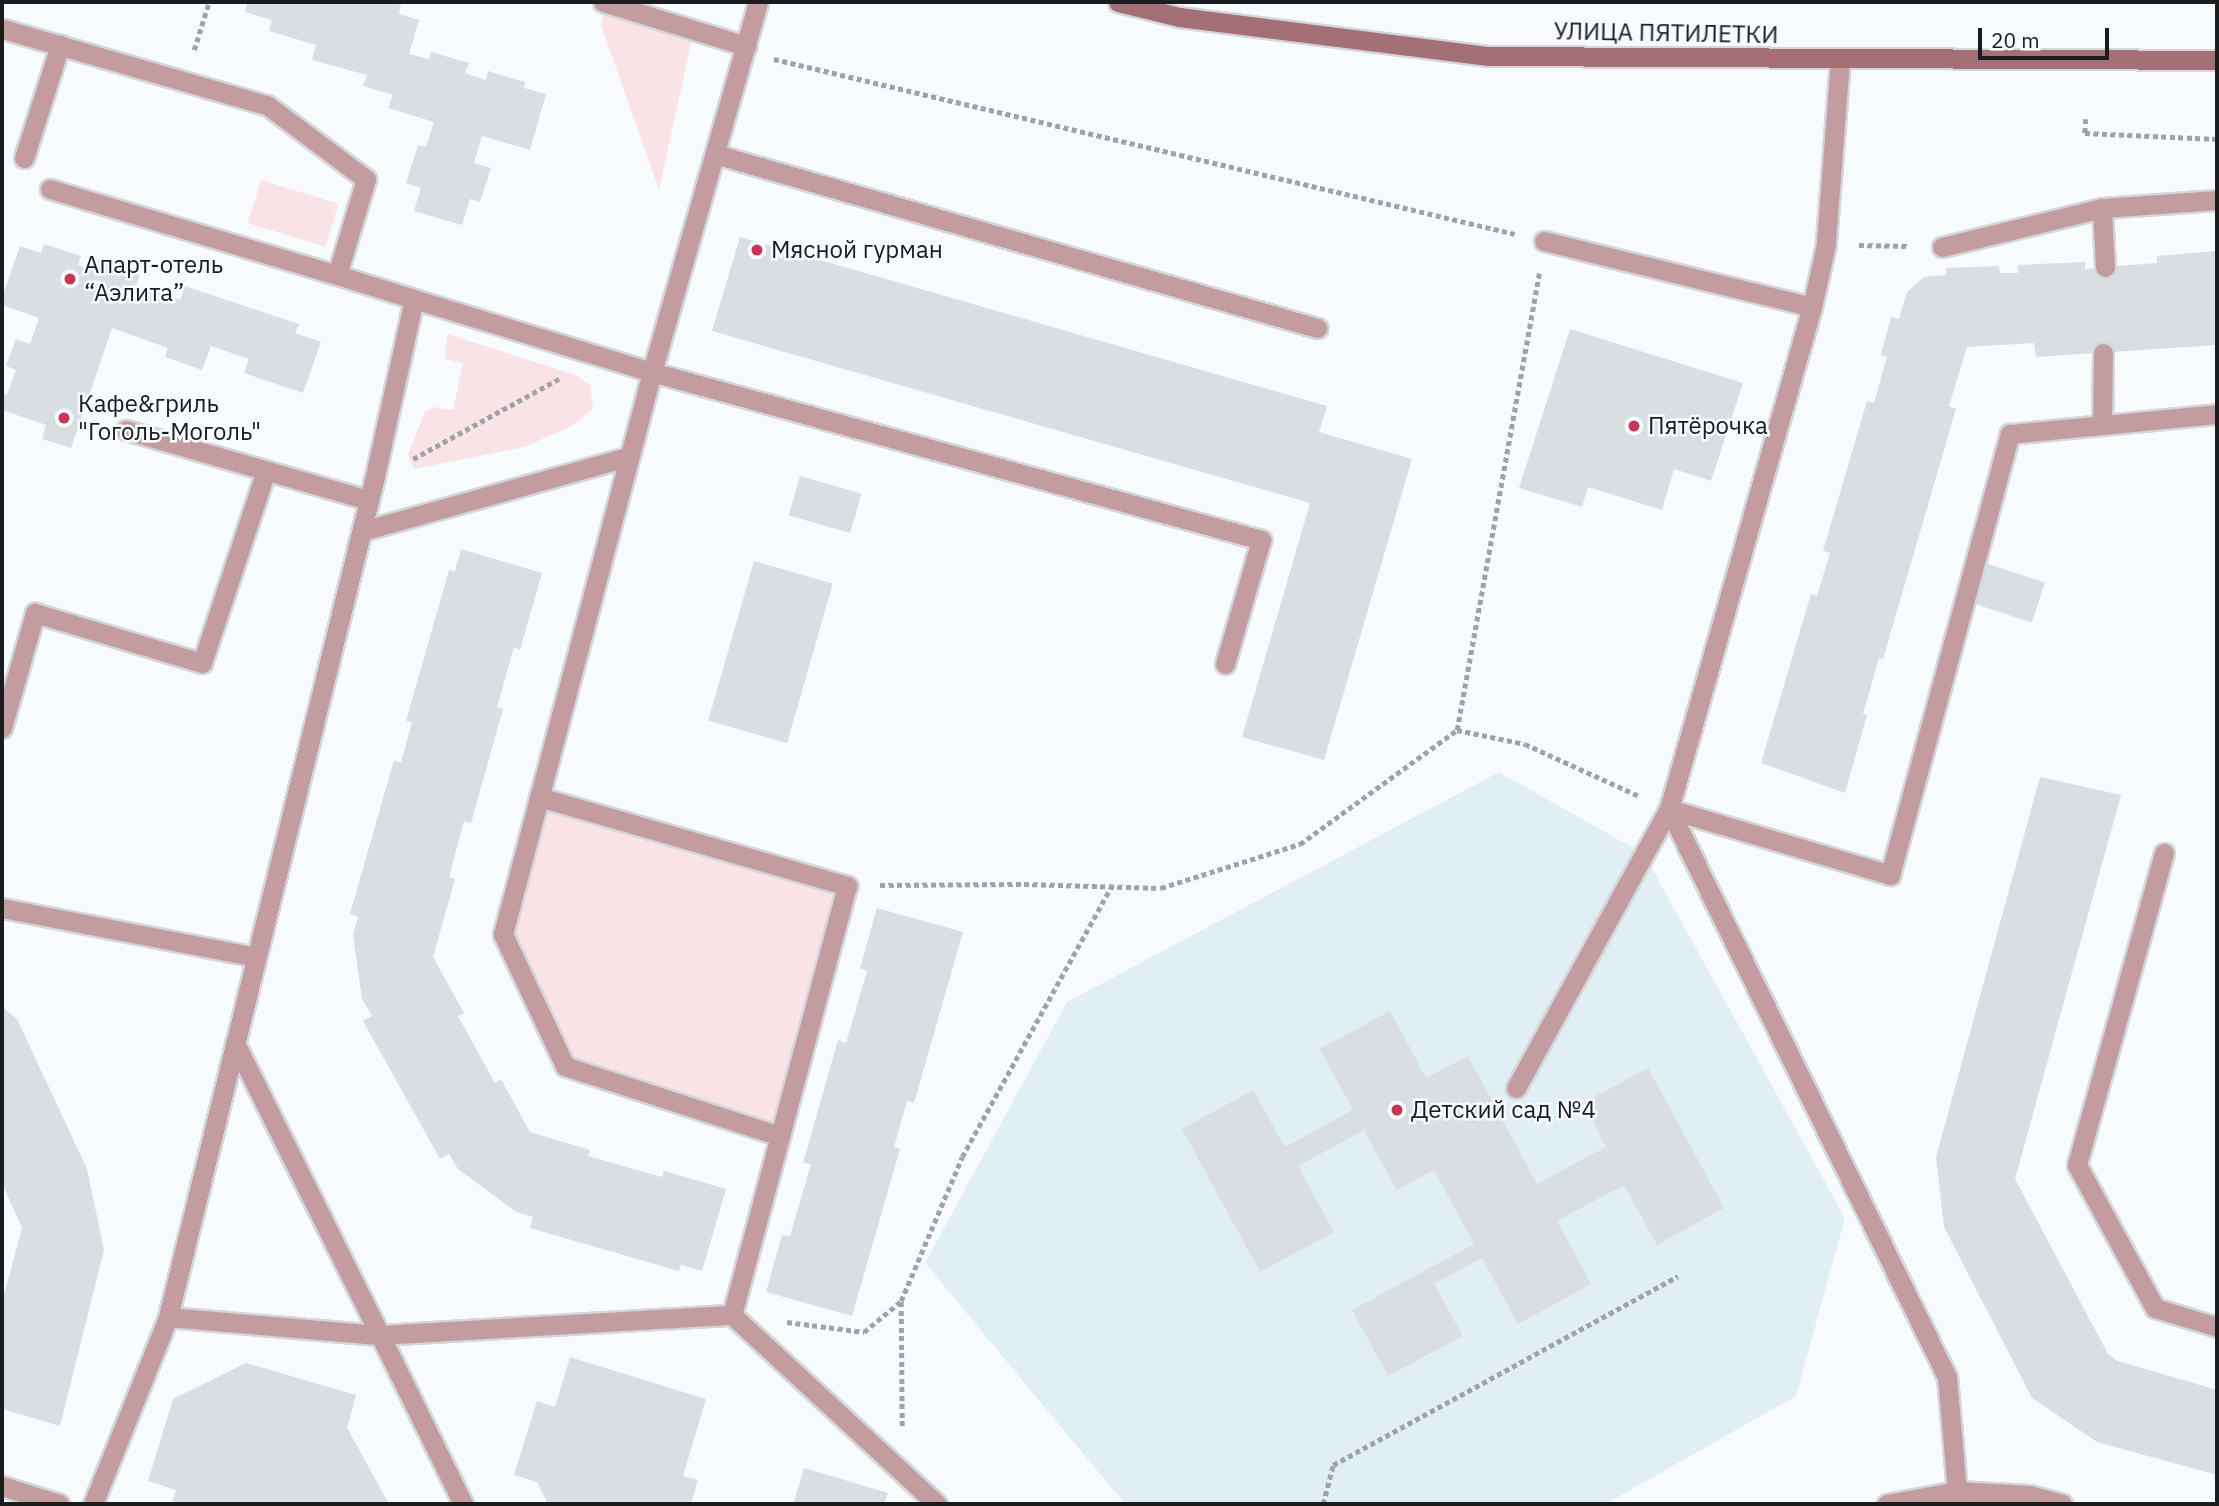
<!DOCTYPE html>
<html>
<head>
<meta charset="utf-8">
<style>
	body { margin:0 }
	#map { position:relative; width:2219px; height:1506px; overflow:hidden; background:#f7fbfe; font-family:"IBM Plex Sans",sans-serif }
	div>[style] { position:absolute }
	.built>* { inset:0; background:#e1eff4 }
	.green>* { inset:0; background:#fae3e6; transform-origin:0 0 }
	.building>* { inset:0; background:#d9dee0; transform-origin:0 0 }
	.path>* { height:4.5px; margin-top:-2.25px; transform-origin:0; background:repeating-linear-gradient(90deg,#a0a3a5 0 5px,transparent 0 8.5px) }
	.roads { filter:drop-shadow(2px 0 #d4d7da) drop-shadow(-2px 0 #d4d7da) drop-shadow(0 2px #d4d7da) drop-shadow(0 -2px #d4d7da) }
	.service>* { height:19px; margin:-9.5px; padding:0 9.5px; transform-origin:9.5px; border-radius:9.5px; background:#c39ca0 }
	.minor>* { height:19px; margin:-9.5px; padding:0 9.5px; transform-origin:9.5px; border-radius:9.5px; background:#c39ca0 }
	.secondary>* { height:19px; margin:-9.5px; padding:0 9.5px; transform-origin:9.5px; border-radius:9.5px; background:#a56f76 }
	.dots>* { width:19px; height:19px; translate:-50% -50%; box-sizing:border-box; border:4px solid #f7fbfe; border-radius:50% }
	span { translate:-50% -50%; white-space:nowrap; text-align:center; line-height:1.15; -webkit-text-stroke:5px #f7fbfe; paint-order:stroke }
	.street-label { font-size:24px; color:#1a1c1d }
	.poi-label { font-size:24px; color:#1a1c1d }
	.left { translate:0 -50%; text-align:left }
	.frame { position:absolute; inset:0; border:4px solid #1a1c1d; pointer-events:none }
	.scale { position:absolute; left:1978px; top:28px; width:131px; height:32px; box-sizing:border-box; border:4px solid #1a1c1d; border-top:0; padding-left:9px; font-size:21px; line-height:24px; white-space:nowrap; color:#1a1c1d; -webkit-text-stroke:5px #f7fbfe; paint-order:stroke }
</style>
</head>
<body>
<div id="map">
	<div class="built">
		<i style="clip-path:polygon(1499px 772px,1644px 854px,1845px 1218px,1796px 1396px,1606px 1504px,1125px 1504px,925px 1263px,1067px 1002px)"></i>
	</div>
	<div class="green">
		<i style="clip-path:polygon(605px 10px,692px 39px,659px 190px,601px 25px)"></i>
		<i style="left:261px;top:180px;width:81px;height:45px;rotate:17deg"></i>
		<i style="clip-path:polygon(447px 334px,576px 375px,590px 385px,593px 409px,570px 427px,524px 447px,414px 469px,408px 455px,425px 412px,434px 407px,453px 410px,463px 363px,445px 359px)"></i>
		<i style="clip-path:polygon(539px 797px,847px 886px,780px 1136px,565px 1066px,503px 934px)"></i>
	</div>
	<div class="building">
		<i style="clip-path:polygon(247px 2px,390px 2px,401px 5px,399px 14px,419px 20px,409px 54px,429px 59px,431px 52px,469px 63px,465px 73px,486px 80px,488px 71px,525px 82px,524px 88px,546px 94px,530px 150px,482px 136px,474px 163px,491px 168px,480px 202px,470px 199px,462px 225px,414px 211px,421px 188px,406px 183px,418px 145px,426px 147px,434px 122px,388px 108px,393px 95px,363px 86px,367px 75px,312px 60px,316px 45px,269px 31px,272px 20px,245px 12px)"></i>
		<i style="clip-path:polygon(740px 237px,1327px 406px,1319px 432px,1412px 459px,1324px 760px,1242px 737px,1310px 503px,712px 331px)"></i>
		<i style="clip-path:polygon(44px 244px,81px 256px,78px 265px,95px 271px,98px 260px,140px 275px,136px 285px,180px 300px,185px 286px,299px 324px,295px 333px,321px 342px,303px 393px,244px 373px,249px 359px,211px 346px,202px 370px,165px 357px,168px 348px,112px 328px,71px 448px,42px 439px,46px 425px,2px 410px,2px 393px,7px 395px,16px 370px,6px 366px,16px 339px,30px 344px,39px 318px,2px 305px,2px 298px,20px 246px,41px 253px)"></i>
		<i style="clip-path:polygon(2217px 251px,2217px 345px,2036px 357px,2034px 343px,1967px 347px,1949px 406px,1956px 409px,1883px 659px,1879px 658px,1863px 714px,1867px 715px,1845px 793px,1761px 763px,1811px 594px,1817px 596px,1830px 553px,1823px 551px,1867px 401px,1874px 403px,1887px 357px,1881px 355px,1891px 317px,1899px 319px,1907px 292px,1924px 277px,1946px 275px,1946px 268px,1999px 266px,2000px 273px,2018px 273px,2018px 265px,2085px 262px,2085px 269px,2105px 267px,2157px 263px,2157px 256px)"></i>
		<i style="clip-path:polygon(1570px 329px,1743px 383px,1711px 481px,1674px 469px,1662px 510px,1588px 487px,1582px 507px,1519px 488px)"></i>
		<i style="left:800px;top:476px;width:64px;height:41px;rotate:16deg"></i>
		<i style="clip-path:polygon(461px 549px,542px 573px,520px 650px,514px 647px,497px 707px,503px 709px,471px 823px,464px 821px,449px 877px,455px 879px,433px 957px,464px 1013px,458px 1016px,495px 1083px,501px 1079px,530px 1132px,590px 1150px,588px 1156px,662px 1177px,664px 1171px,726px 1189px,702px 1271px,681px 1265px,679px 1271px,530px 1228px,533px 1217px,516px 1212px,458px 1169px,449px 1154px,440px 1159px,363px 1021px,372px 1016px,362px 999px,353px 935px,358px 917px,350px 914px,394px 760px,401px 763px,412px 722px,406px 721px,449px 570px,455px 571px)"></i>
		<i style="left:754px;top:561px;width:82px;height:166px;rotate:16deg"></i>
		<i style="left:1985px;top:563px;width:63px;height:42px;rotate:18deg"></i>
		<i style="clip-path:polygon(2040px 777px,2121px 795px,2015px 1179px,2108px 1354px,2118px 1361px,2217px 1390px,2217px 1475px,2097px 1442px,2032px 1398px,1944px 1227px,1936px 1157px)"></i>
		<i style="clip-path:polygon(877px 908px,963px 932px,914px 1103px,907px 1101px,894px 1147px,900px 1149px,852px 1316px,766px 1292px,782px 1235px,790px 1236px,811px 1164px,803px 1163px,838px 1040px,846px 1043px,867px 971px,860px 968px)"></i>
		<i style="clip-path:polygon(2px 1007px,17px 1019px,87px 1169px,104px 1250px,60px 1426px,2px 1409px,2px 1302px,22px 1228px,2px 1183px)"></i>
		<i style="clip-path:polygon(1390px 1011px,1426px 1078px,1468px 1056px,1537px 1184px,1606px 1147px,1583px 1103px,1648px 1068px,1724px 1208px,1657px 1245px,1624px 1185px,1557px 1221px,1591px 1284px,1518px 1324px,1482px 1258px,1434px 1284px,1463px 1336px,1388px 1376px,1352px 1310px,1474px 1244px,1434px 1170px,1397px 1190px,1364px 1130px,1298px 1166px,1334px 1232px,1260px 1272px,1182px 1129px,1253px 1090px,1285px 1147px,1353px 1110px,1320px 1049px)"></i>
		<i style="clip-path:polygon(570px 1357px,706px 1399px,683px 1476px,698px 1480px,691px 1504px,548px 1504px,537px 1482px,514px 1475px,537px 1401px,555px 1407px)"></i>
		<i style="clip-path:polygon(246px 1363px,356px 1395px,347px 1428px,389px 1504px,172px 1504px,176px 1490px,148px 1481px,173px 1399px)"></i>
		<i style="clip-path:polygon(804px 1468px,888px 1493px,884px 1504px,793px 1504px)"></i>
	</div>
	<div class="path">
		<i style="left:194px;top:50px;width:50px;rotate:-72.6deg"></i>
		<i style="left:774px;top:59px;width:761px;rotate:13.29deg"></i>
		<i style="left:2086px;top:119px;width:14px;rotate:94deg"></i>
		<i style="left:2085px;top:133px;width:132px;rotate:2.6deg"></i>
		<i style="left:1859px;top:245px;width:50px;rotate:1.1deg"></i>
		<i style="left:413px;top:459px;width:170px;rotate:-28.8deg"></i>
		<i style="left:1457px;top:730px;width:69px;rotate:11.6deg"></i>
		<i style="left:1525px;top:744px;width:125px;rotate:24.5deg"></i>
		<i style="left:880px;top:885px;width:144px;rotate:-0.4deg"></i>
		<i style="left:1024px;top:884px;width:137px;rotate:1.7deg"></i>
		<i style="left:1161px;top:888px;width:146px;rotate:-17.6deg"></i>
		<i style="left:1300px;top:844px;width:194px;rotate:-36deg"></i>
		<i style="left:1457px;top:730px;width:465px;rotate:-79.8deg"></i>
		<i style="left:787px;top:1322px;width:78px;rotate:7.4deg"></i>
		<i style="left:864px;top:1332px;width:47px;rotate:-39.8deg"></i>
		<i style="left:902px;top:1426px;width:125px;rotate:-90.5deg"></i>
		<i style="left:901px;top:1301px;width:156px;rotate:-67deg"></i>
		<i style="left:962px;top:1157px;width:311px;rotate:-61.1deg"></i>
		<i style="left:1323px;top:1504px;width:40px;rotate:-75.6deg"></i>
		<i style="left:1333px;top:1465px;width:393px;rotate:-28.7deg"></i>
	</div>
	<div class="roads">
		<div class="service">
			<i style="left:603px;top:2px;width:150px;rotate:17.1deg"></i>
			<i style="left:3px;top:29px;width:275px;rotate:16.1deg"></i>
			<i style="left:267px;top:105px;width:124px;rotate:36.8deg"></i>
			<i style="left:366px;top:179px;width:100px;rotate:106.8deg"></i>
			<i style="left:337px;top:275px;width:81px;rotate:17.3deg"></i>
			<i style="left:715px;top:154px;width:627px;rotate:16.12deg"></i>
			<i style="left:24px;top:158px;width:119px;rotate:-72.3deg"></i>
			<i style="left:50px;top:189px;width:300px;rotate:16.7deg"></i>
			<i style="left:2102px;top:208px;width:59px;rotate:87.1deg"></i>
			<i style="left:1544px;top:241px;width:276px;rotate:13.8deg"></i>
			<i style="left:1942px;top:247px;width:165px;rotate:-13.7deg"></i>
			<i style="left:2102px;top:208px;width:115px;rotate:-4deg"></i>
			<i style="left:2102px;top:425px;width:72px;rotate:-89.2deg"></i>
			<i style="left:126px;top:430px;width:253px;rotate:16.1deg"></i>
			<i style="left:362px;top:531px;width:278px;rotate:-15.6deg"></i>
			<i style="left:2px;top:728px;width:120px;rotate:-74deg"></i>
			<i style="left:35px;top:613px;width:174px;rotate:16.7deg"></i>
			<i style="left:202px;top:663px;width:202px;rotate:-71.6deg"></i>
			<i style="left:539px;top:797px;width:321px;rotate:16.1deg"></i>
			<i style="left:847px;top:886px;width:444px;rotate:105deg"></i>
			<i style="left:2164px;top:853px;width:324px;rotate:105.6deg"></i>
			<i style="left:2077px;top:1165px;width:163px;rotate:61.4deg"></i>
			<i style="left:2155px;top:1308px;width:65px;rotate:17deg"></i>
			<i style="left:2px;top:908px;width:259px;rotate:10.9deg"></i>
			<i style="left:235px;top:1043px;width:326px;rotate:63.6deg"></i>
			<i style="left:380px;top:1335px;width:353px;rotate:-3.3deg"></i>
			<i style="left:732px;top:1315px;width:279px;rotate:42.7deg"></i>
			<i style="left:1516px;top:1088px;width:318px;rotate:-61.3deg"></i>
			<i style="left:1669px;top:809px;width:231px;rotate:16.6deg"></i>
			<i style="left:1890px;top:875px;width:457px;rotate:-74.8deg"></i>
			<i style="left:2010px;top:434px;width:208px;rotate:-5.5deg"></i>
			<i style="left:780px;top:1136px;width:226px;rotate:-162deg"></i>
			<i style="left:565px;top:1066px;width:146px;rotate:-115.2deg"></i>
			<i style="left:503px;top:934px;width:581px;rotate:-75.15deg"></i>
			<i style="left:652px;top:372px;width:632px;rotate:15.42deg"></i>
			<i style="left:1261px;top:540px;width:129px;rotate:106.2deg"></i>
			<i style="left:168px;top:1317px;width:213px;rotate:4.9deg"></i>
			<i style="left:380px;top:1335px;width:188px;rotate:63.8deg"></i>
			<i style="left:2px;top:1486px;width:60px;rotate:17.5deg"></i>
			<i style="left:1887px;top:1504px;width:71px;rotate:-10.5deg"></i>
			<i style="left:1957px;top:1491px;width:13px;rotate:86deg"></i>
		</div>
		<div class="minor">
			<i style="left:1840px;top:60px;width:185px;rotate:94.4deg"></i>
			<i style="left:1826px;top:244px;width:65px;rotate:102.5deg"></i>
			<i style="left:1812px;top:307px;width:522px;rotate:105.9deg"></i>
			<i style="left:1669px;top:809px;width:632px;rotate:63.92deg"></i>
			<i style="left:1947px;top:1377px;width:114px;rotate:85deg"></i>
			<i style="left:1957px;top:1491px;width:72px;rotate:3.2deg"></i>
			<i style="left:2029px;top:1495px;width:34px;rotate:15deg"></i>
			<i style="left:93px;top:1504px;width:201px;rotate:-68.1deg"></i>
			<i style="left:168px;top:1317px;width:866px;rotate:-76.17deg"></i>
			<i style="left:375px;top:476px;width:181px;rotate:-77.6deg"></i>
			<i style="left:414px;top:299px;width:249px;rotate:17.1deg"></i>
			<i style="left:652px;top:372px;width:385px;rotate:-74deg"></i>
		</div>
		<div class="secondary">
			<i style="left:1118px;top:2px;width:63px;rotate:13.8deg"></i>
			<i style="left:1179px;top:17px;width:312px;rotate:7.2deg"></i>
			<i style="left:1489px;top:56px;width:728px;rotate:0.31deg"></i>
		</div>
	</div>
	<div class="dots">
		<i style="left:757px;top:250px;background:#c53659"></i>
		<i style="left:70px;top:279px;background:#c53659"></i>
		<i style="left:64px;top:418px;background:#c53659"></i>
		<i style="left:1634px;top:426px;background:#c53659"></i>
		<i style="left:1397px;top:1110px;background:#c53659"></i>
	</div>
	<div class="street-label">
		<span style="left:1666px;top:33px;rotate:1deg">УЛИЦА ПЯТИЛЕТКИ</span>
	</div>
	<div class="poi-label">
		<span class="left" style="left:771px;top:250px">Мясной гурман</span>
		<span class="left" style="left:84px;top:279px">Апарт-отель<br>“Аэлита”</span>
		<span class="left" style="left:78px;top:418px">Кафе&amp;гриль<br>"Гоголь-Моголь"</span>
		<span class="left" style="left:1648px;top:426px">Пятёрочка</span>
		<span class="left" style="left:1411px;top:1110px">Детский сад №4</span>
	</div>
	<div class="frame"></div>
	<div class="scale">20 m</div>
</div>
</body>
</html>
